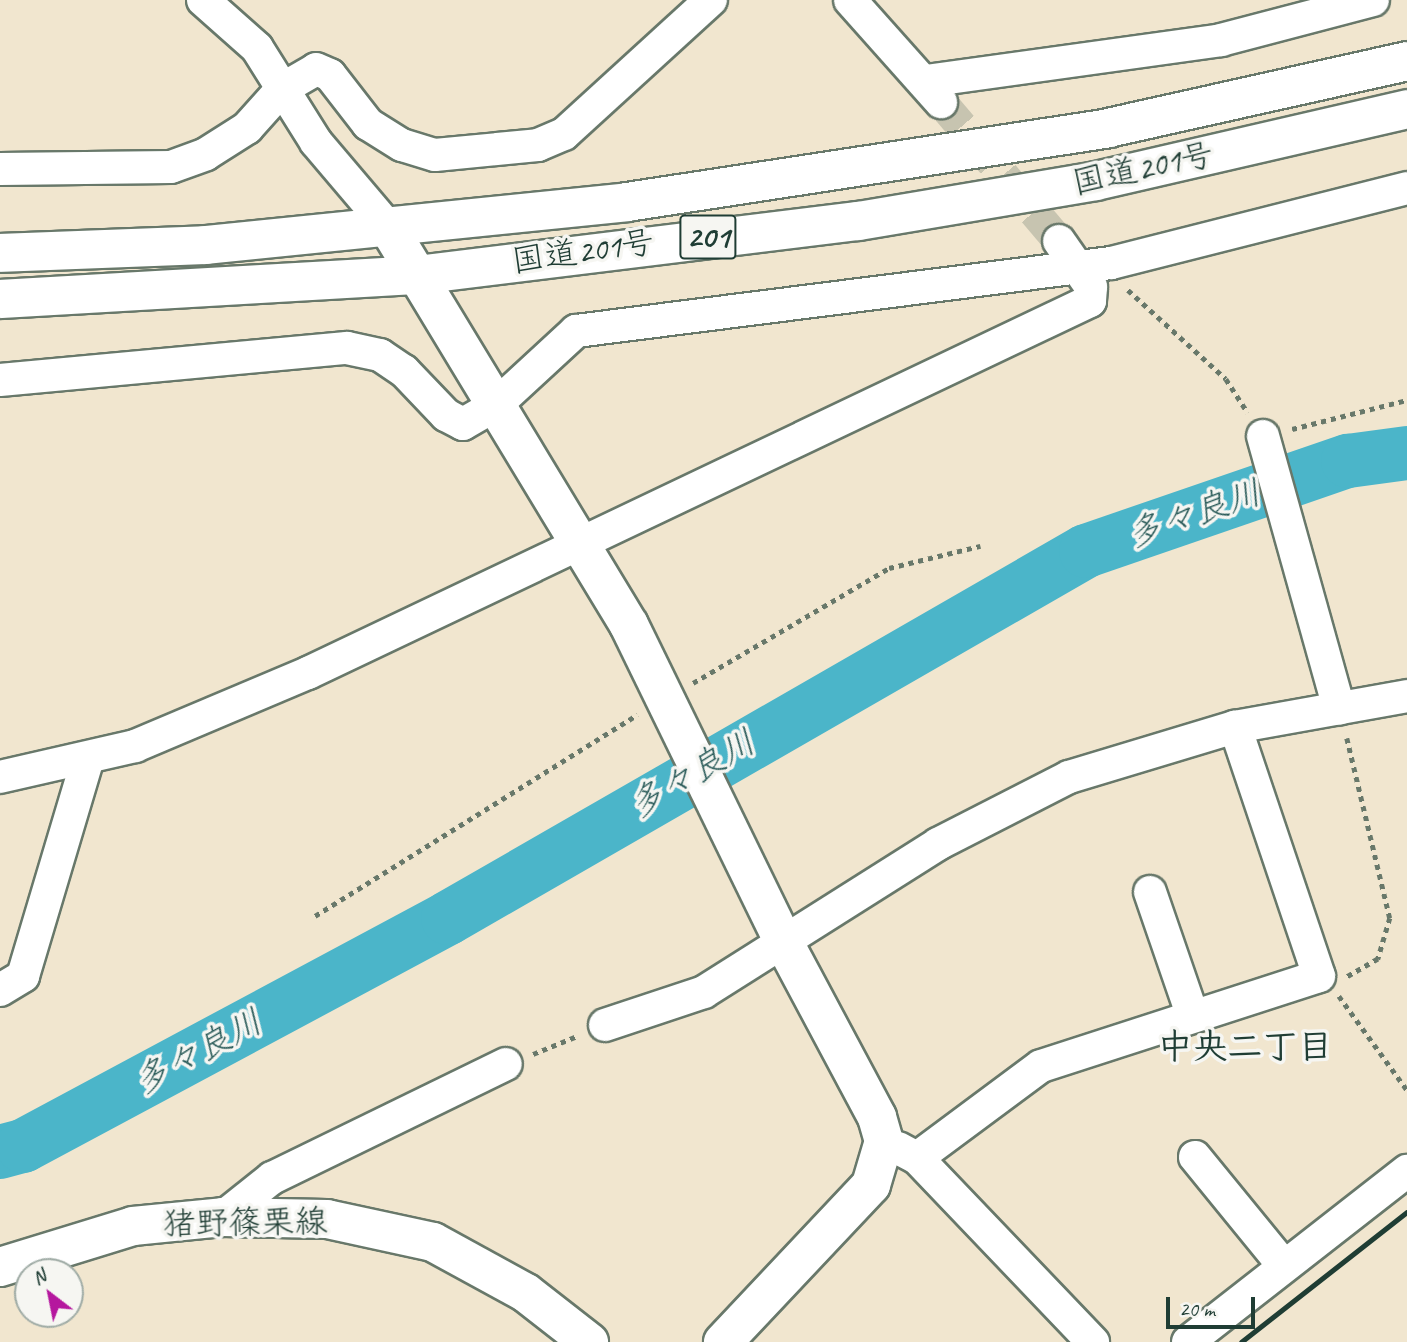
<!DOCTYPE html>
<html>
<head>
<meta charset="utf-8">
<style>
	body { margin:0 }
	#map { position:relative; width:1407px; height:1342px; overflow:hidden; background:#f1e6cf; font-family:Caveat,"Klee One",sans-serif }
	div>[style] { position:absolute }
	.river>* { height:54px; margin:-27px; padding:0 27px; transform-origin:27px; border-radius:27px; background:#4bb5c9 }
	.minor-tunnel>* { height:32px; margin-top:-16px; transform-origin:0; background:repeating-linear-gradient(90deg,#c7c4b0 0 32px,transparent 0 48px) }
	.path>* { height:4.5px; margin-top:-2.25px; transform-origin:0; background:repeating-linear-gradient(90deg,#68786a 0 5px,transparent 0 10px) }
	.roads { filter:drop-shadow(2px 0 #68786a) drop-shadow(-2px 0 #68786a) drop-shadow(0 2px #68786a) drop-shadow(0 -2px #68786a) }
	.minor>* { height:32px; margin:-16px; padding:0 16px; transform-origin:16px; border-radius:16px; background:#fff }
	.tertiary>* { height:38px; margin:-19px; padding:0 19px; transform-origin:19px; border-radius:19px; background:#fff }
	.secondary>* { height:38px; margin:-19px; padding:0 19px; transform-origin:19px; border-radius:19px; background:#fff }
	.trunk>* { height:38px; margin:-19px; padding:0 19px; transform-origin:19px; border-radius:19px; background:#fff }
	.rail>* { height:5px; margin:-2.5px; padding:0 2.5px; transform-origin:2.5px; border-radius:2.5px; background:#1f3d34 }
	span { translate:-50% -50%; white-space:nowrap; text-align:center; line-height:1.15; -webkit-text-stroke:7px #f6f6f2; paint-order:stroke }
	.shield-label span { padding:2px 5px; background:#f6f6f2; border:2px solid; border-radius:5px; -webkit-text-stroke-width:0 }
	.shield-label { font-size:32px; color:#1f3d34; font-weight:700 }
	.street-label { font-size:33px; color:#1f3d34 }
	.water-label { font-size:35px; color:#2a5b59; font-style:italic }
	.neighbourhood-label { font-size:35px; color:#1f3d34; font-weight:700 }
	.north { position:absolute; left:14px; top:1258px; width:70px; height:70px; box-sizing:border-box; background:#f6f6f2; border:2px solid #a0aca6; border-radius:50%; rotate:328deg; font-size:19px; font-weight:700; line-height:28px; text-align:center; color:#1f3d34 }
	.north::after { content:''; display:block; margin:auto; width:24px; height:32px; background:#b5179e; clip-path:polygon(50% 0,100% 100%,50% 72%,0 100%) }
	.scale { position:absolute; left:1166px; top:1297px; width:89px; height:32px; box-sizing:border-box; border:4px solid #1f3d34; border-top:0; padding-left:9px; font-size:21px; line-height:24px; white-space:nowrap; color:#1f3d34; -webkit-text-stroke:5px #f6f6f2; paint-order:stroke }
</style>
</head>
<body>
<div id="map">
	<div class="river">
		<i style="left:0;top:1152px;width:24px;rotate:-15deg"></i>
		<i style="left:23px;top:1146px;width:482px;rotate:-28.2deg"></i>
		<i style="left:448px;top:918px;width:736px;rotate:-29.91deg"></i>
		<i style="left:1086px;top:551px;width:277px;rotate:-19deg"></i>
		<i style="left:1348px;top:461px;width:60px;rotate:-7.7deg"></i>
	</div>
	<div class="minor-tunnel">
		<i style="left:941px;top:102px;width:182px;rotate:49.7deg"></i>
	</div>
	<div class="path">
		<i style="left:1128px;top:290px;width:132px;rotate:42.2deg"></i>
		<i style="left:1226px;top:379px;width:40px;rotate:57.1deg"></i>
		<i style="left:1292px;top:429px;width:119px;rotate:-14.2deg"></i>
		<i style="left:693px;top:683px;width:227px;rotate:-30.4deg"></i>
		<i style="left:889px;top:568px;width:94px;rotate:-13.6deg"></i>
		<i style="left:1347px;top:738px;width:185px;rotate:76.6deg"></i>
		<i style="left:1390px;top:918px;width:43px;rotate:106.3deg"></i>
		<i style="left:1378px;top:959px;width:36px;rotate:150deg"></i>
		<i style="left:315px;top:916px;width:380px;rotate:-32deg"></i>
		<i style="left:1339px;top:996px;width:116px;rotate:54.1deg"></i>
		<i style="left:533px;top:1054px;width:48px;rotate:-22.2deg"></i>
	</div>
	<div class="roads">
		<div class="minor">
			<i style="left:203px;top:0;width:72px;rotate:41.6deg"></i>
			<i style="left:257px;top:48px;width:111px;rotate:57.9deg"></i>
			<i style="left:316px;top:142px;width:111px;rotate:49.7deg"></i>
			<i style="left:850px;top:0;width:137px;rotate:48.3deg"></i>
			<i style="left:927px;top:81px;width:297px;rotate:-7.9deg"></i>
			<i style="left:1221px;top:40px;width:157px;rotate:-14.7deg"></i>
			<i style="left:0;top:169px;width:171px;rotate:-0.7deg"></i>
			<i style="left:171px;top:167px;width:37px;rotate:-20deg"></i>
			<i style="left:206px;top:154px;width:49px;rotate:-32.4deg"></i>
			<i style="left:247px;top:128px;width:52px;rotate:-48.1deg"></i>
			<i style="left:282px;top:89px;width:39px;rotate:-30deg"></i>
			<i style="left:316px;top:69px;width:15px;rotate:23deg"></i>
			<i style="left:330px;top:75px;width:62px;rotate:52.2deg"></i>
			<i style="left:368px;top:124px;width:40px;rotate:32deg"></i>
			<i style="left:402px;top:145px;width:34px;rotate:17deg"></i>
			<i style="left:435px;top:155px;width:103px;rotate:-5.5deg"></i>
			<i style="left:538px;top:145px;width:28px;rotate:-23deg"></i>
			<i style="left:564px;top:134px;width:199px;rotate:-42.4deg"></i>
			<i style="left:0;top:380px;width:348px;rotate:-5.3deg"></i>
			<i style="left:347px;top:348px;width:34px;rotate:12deg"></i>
			<i style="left:380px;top:355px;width:29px;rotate:34deg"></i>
			<i style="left:404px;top:371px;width:61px;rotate:46.3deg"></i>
			<i style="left:446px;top:415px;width:19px;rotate:28deg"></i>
			<i style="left:463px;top:424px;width:39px;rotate:-30deg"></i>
			<i style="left:497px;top:404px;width:108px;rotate:-42.7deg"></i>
			<i style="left:576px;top:331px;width:539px;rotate:-7.24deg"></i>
			<i style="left:1111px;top:263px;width:305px;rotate:-14.2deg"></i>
			<i style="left:1263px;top:436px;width:283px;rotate:74.4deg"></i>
			<i style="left:0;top:777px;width:139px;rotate:-12.9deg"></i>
			<i style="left:135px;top:746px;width:188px;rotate:-22.9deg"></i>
			<i style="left:308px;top:673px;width:866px;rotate:-25.44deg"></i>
			<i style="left:1090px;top:301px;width:14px;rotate:-86deg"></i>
			<i style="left:1091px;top:287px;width:56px;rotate:-124.8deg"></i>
			<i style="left:1150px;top:892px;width:129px;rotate:71deg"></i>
			<i style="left:0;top:990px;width:27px;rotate:-31deg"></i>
			<i style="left:23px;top:976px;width:227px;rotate:-73.4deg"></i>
			<i style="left:605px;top:1025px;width:104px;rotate:-18.4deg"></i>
			<i style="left:704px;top:992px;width:277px;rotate:-32.3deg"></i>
			<i style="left:938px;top:844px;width:147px;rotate:-27.1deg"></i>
			<i style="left:1069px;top:777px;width:173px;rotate:-16.8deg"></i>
			<i style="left:1235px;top:727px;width:175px;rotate:-10.2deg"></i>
			<i style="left:898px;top:1148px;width:21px;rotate:28deg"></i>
			<i style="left:917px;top:1158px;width:255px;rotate:46.3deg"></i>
			<i style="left:1195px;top:1157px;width:139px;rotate:50.8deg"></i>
			<i style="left:917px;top:1158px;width:154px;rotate:-36.6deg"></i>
			<i style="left:1041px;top:1066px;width:292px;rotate:-17.9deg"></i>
			<i style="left:1319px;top:976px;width:263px;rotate:-108.6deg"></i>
			<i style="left:223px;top:1217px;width:63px;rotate:-38.5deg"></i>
			<i style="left:272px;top:1178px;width:260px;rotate:-26deg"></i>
			<i style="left:1188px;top:1342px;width:278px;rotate:-38deg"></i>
		</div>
		<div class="tertiary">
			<i style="left:388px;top:227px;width:465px;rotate:58.8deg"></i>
			<i style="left:629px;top:625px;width:349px;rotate:64deg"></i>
			<i style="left:782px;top:939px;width:202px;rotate:61.9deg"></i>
			<i style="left:877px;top:1117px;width:25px;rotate:74deg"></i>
			<i style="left:884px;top:1141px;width:46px;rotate:106.5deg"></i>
			<i style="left:871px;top:1185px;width:216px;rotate:133.3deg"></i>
		</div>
		<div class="secondary">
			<i style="left:0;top:1267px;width:139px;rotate:-17.1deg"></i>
			<i style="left:133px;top:1226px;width:90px;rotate:-5.7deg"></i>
			<i style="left:223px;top:1217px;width:104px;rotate:1.1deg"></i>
			<i style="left:327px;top:1219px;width:108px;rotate:12.2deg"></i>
			<i style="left:433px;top:1242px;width:106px;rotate:28.7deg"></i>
			<i style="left:526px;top:1293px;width:80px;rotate:37.9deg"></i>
		</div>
		<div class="trunk">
			<i style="left:0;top:253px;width:206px;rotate:-2.2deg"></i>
			<i style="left:206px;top:245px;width:423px;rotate:-5.8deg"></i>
			<i style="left:627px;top:202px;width:487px;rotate:-8.7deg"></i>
			<i style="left:1108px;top:128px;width:306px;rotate:-12.6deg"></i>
			<i style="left:0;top:299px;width:418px;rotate:-3.3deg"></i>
			<i style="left:417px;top:275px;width:444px;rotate:-7deg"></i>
			<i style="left:858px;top:221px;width:241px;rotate:-9.5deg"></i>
			<i style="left:1096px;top:181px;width:319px;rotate:-13deg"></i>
		</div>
	</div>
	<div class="rail">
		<i style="left:1241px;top:1342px;width:211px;rotate:-38.1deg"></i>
	</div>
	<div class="shield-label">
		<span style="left:708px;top:237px">201</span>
	</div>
	<div class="street-label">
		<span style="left:1143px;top:169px;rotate:-12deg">国道201号</span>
		<span style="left:583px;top:252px;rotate:-8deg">国道201号</span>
		<span style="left:245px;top:1223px;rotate:-1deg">猪野篠栗線</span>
	</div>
	<div class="water-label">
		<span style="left:1194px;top:514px;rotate:-19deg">多々良川</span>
		<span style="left:692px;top:774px;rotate:-30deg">多々良川</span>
		<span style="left:198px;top:1052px;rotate:-28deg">多々良川</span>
	</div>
	<div class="neighbourhood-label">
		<span style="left:1245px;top:1047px">中央二丁目</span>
	</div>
	<div class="north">N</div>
	<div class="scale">20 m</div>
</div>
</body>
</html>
